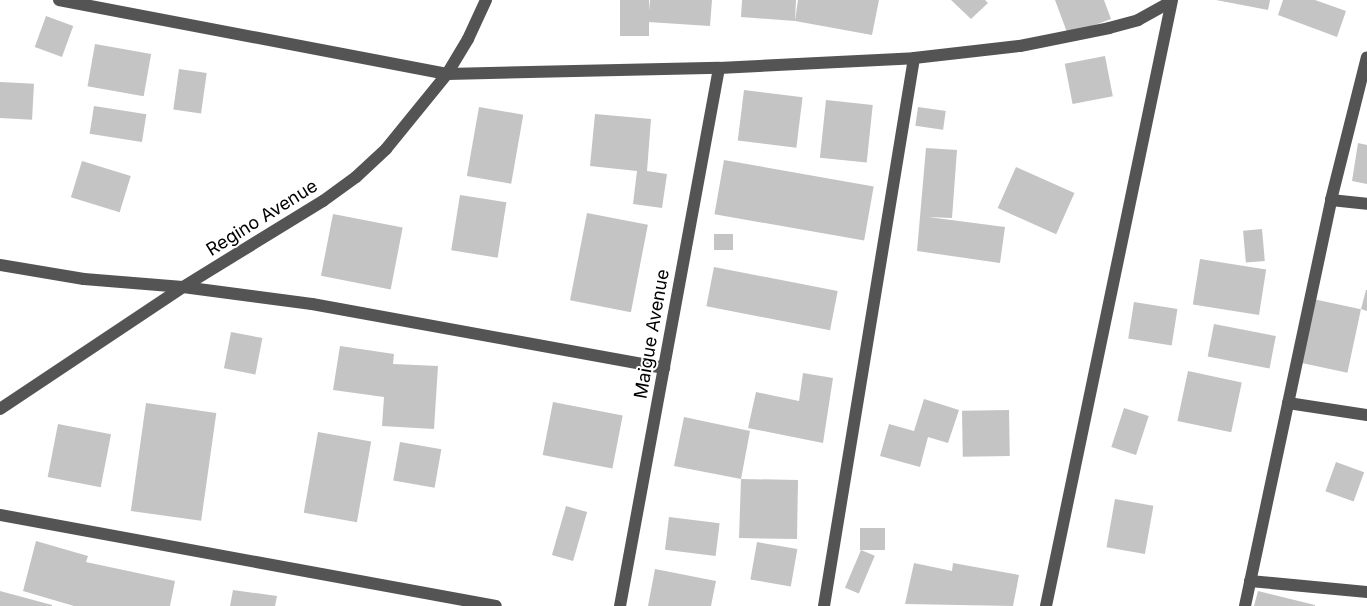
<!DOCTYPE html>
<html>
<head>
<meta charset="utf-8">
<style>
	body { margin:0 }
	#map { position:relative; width:1367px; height:606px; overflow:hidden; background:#fff; font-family:Inter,sans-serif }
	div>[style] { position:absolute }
	.building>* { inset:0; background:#c4c4c4; transform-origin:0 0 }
	.minor>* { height:12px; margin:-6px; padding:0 6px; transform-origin:6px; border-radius:6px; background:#545454 }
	span { translate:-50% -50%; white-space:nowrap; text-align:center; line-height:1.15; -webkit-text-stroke:4px #fff; paint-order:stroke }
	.street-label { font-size:18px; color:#000 }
</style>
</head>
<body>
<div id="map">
	<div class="building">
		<i style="left:620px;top:0;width:29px;height:36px"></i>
		<i style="clip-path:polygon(650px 0,712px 0,710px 26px,648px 22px)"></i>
		<i style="clip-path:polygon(742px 0,796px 0,795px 21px,798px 0,879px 0,872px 35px,795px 21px,741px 17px)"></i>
		<i style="clip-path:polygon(951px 0,985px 0,988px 3px,971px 19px)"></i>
		<i style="clip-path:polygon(1055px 0,1104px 0,1111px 19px,1068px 35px)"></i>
		<i style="clip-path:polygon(1216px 0,1270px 0,1268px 10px)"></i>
		<i style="clip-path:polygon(1283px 0,1315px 0,1346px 11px,1337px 37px,1278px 15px)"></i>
		<i style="left:46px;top:16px;width:29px;height:33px;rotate:20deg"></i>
		<i style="left:95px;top:44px;width:57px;height:43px;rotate:10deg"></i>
		<i style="left:1105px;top:56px;width:41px;height:41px;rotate:79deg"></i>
		<i style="left:179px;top:69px;width:28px;height:41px;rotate:8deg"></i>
		<i style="left:0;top:82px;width:34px;height:36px;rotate:3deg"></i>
		<i style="left:744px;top:90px;width:59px;height:51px;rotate:7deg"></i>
		<i style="left:826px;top:100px;width:47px;height:58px;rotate:6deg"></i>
		<i style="left:94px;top:106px;width:53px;height:28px;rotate:9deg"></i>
		<i style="left:479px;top:107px;width:45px;height:70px;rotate:10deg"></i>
		<i style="left:918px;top:107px;width:28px;height:19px;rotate:8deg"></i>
		<i style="clip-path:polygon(595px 114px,651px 119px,647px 171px,667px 174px,662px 208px,633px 204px,637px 171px,590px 166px)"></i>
		<i style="clip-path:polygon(1358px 143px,1367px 145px,1367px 184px,1352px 181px)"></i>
		<i style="clip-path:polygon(926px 148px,957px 150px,952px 218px,928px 217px,1005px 227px,1000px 263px,917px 251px)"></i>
		<i style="left:724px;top:160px;width:152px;height:55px;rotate:10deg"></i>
		<i style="left:82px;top:161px;width:51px;height:38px;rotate:17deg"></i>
		<i style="left:1016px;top:167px;width:64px;height:45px;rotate:24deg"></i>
		<i style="left:460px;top:195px;width:47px;height:56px;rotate:9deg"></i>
		<i style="left:587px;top:213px;width:62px;height:89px;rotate:11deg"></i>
		<i style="left:333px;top:214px;width:71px;height:63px;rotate:11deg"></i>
		<i style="left:1262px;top:229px;width:32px;height:19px;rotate:85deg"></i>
		<i style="left:733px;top:234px;width:16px;height:19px;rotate:90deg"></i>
		<i style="left:1200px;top:259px;width:67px;height:46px;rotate:9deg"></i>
		<i style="left:714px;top:267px;width:126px;height:40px;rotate:11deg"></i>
		<i style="clip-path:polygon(1366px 290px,1367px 290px,1367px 311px,1361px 309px)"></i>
		<i style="left:1313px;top:299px;width:49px;height:65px;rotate:12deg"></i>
		<i style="left:1134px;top:302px;width:44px;height:37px;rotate:9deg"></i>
		<i style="left:1214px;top:324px;width:63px;height:33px;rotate:11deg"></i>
		<i style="left:231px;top:332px;width:32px;height:37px;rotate:11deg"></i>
		<i style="clip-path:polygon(340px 346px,394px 354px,393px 364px,438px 366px,434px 429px,382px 426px,384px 397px,333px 390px)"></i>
		<i style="left:1188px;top:371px;width:55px;height:51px;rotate:12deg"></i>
		<i style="clip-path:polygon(803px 373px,833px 378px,823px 443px,748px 428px,756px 392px,799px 401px)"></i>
		<i style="clip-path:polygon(924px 399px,959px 410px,948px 443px,928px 437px,920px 467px,880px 456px,889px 424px,914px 431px)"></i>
		<i style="left:553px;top:402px;width:71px;height:54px;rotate:11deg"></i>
		<i style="left:146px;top:403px;width:71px;height:109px;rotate:8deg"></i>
		<i style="left:1124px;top:408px;width:26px;height:41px;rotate:18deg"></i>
		<i style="left:1009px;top:410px;width:46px;height:47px;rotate:89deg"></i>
		<i style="clip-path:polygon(684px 417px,750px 431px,741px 479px,798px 480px,797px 539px,739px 538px,741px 479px,674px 466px)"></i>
		<i style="left:58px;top:424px;width:54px;height:54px;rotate:11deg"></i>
		<i style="left:318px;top:432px;width:54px;height:82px;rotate:10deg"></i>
		<i style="left:400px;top:442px;width:42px;height:39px;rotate:10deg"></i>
		<i style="left:1336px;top:462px;width:30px;height:31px;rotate:20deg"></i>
		<i style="left:1115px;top:499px;width:39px;height:49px;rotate:10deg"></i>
		<i style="left:566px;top:506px;width:22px;height:51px;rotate:16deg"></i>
		<i style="left:669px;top:517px;width:51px;height:33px;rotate:7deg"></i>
		<i style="left:860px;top:528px;width:25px;height:22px"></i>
		<i style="clip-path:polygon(36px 541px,88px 556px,86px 562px,175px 581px,170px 606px,74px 606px,23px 591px)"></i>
		<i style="left:757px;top:542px;width:41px;height:38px;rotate:10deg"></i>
		<i style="left:861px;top:550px;width:15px;height:41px;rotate:23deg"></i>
		<i style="clip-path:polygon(914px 563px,952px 571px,953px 563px,1019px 575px,1013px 606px,905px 604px)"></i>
		<i style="clip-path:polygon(655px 569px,716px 581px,711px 606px,648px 606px)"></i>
		<i style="clip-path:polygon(233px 590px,277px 596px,275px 606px,230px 606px)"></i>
		<i style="clip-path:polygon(0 591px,52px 605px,52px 606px,0 606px)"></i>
		<i style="clip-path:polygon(1258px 591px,1315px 605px,1315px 606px,1254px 606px)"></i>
	</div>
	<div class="minor">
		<i style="left:59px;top:0;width:395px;rotate:10.8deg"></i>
		<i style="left:447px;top:74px;width:272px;rotate:-1.3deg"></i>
		<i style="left:719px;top:68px;width:195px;rotate:-2.9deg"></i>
		<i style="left:914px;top:58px;width:107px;rotate:-6.5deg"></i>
		<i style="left:1020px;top:46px;width:91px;rotate:-11.4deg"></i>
		<i style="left:1109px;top:28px;width:30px;rotate:-15deg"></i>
		<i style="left:1138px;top:20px;width:35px;rotate:-29deg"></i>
		<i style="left:1331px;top:200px;width:36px;rotate:6deg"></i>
		<i style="left:0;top:265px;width:85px;rotate:9.5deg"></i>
		<i style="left:84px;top:279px;width:99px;rotate:4.6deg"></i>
		<i style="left:183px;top:287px;width:130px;rotate:7.5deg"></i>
		<i style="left:312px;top:304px;width:358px;rotate:10.3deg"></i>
		<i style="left:1288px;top:403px;width:80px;rotate:8.6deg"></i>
		<i style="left:0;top:409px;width:220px;rotate:-33.7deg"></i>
		<i style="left:183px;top:287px;width:164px;rotate:-31.6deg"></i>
		<i style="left:323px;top:201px;width:41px;rotate:-36deg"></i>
		<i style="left:356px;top:177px;width:41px;rotate:-43deg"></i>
		<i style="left:386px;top:149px;width:97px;rotate:-50.9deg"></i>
		<i style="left:447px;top:74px;width:41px;rotate:-59deg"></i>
		<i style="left:468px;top:39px;width:43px;rotate:-65.2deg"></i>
		<i style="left:0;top:515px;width:504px;rotate:10.4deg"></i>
		<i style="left:1250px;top:581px;width:118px;rotate:5.4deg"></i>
		<i style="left:620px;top:606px;width:547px;rotate:-79.57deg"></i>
		<i style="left:824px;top:606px;width:555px;rotate:-80.67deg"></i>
		<i style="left:1046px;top:606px;width:619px;rotate:-78.25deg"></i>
		<i style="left:1245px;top:606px;width:415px;rotate:-78deg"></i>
		<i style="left:1331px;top:200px;width:147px;rotate:-75.9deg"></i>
	</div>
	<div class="street-label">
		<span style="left:262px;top:218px;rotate:-32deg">Regino Avenue</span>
		<span style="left:652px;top:334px;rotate:-80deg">Maigue Avenue</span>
	</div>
</div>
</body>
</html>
